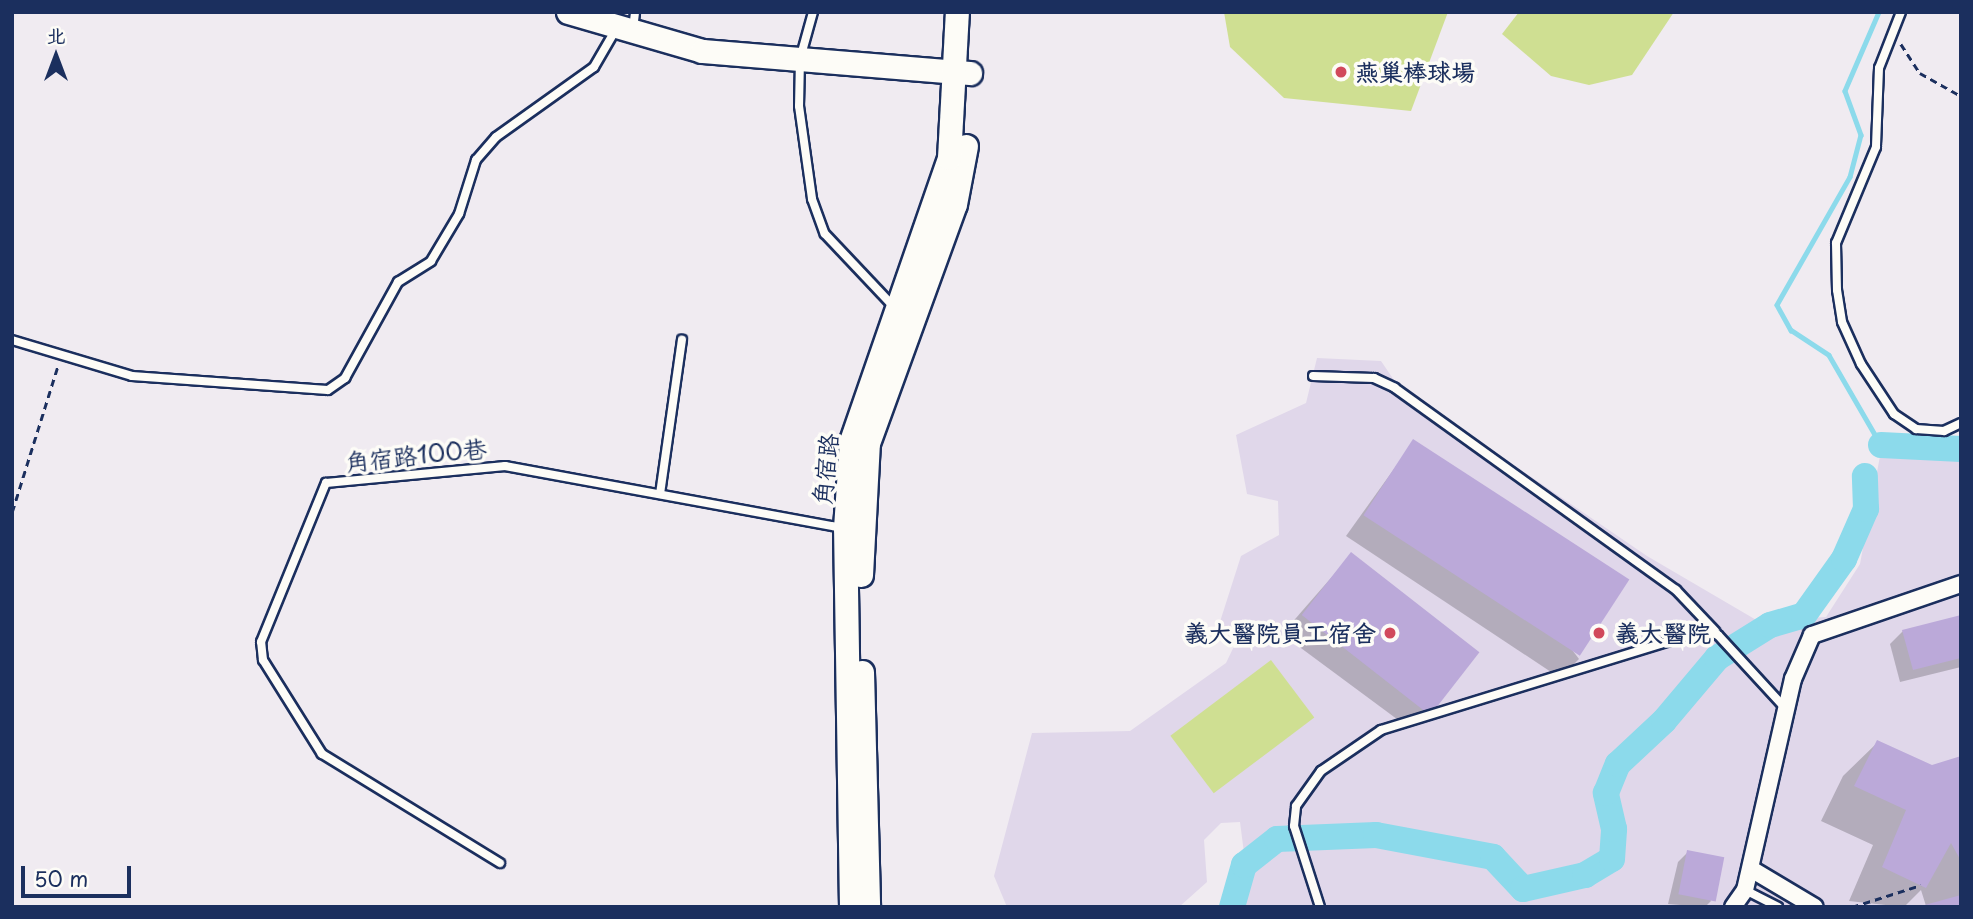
<!DOCTYPE html>
<html>
<head>
<meta charset="utf-8">
<style>
	body { margin:0 }
	#map { position:relative; width:1973px; height:919px; overflow:hidden; background:#f0ebf1; font-family:"Playpen Sans","LXGW WenKai TC",sans-serif }
	div>[style] { position:absolute }
	.built>* { inset:0; background:#e0d7ea }
	.green>* { inset:0; background:#cfdf92; transform-origin:0 0 }
	.shadow>* { inset:0; background:#0003 }
	.stream>* { height:4.5px; margin:-2.25px; padding:0 2.25px; transform-origin:2.25px; border-radius:2.25px; background:#8cdaeb }
	.river>* { height:26px; margin:-13px; padding:0 13px; transform-origin:13px; border-radius:13px; background:#8cdaeb }
	.building>* { inset:0; background:#bba9d9; transform-origin:0 0 }
	.path>* { height:2.5px; margin-top:-1.25px; transform-origin:0; background:repeating-linear-gradient(90deg,#1b2f5e 0 7px,transparent 0 12px) }
	.roads { filter:drop-shadow(2px 0 #1b2f5e) drop-shadow(-2px 0 #1b2f5e) drop-shadow(0 2px #1b2f5e) drop-shadow(0 -2px #1b2f5e) }
	.lane>* { height:8px; margin:-4px; padding:0 4px; transform-origin:4px; border-radius:4px; background:#fdfcf7 }
	.street>* { height:16px; margin:-8px; padding:0 8px; transform-origin:8px; border-radius:8px; background:#fdfcf7 }
	.secondary>* { height:23px; margin:-11.5px; padding:0 11.5px; transform-origin:11.5px; border-radius:11.5px; background:#fdfcf7 }
	.dots>* { width:19px; height:19px; translate:-50% -50%; box-sizing:border-box; border:4px solid #fdfcf7; border-radius:50% }
	span { translate:-50% -50%; white-space:nowrap; text-align:center; line-height:1.15; -webkit-text-stroke:7px #fdfcf7; paint-order:stroke }
	.poi-label { font-size:24px; color:#1b2f5e; font-weight:700 }
	.left { translate:0 -50%; text-align:left }
	.right { translate:-100% -50%; text-align:right }
	.street-label { font-size:24px; color:#1b2f5e }
	.frame { position:absolute; inset:0; border:14px solid #1b2f5e; pointer-events:none }
	.north { position:absolute; left:21px; top:21px; width:70px; height:70px; -webkit-text-stroke:5px #fdfcf7; paint-order:stroke; rotate:0deg; font-size:19px; font-weight:700; line-height:28px; text-align:center; color:#1b2f5e }
	.north::after { content:''; display:block; margin:auto; width:24px; height:32px; background:#1b2f5e; clip-path:polygon(50% 0,100% 100%,50% 72%,0 100%) }
	.scale { position:absolute; left:21px; top:866px; width:110px; height:32px; box-sizing:border-box; border:4px solid #1b2f5e; border-top:0; padding-left:9px; font-size:21px; line-height:24px; white-space:nowrap; color:#1b2f5e; -webkit-text-stroke:5px #fdfcf7; paint-order:stroke }
</style>
</head>
<body>
<div id="map">
	<div class="built">
		<i style="clip-path:polygon(1317px 358px,1381px 361px,1398px 386px,1647px 556px,1758px 621px,1826px 617px,1860px 564px,1880px 456px,1961px 453px,1961px 907px,1243px 907px,1248px 884px,1240px 822px,1221px 823px,1204px 840px,1207px 882px,1179px 907px,1007px 907px,994px 876px,1032px 733px,1130px 731px,1226px 663px,1238px 638px,1235px 625px,1218px 628px,1241px 556px,1279px 535px,1278px 501px,1247px 494px,1236px 435px,1306px 403px)"></i>
	</div>
	<div class="green">
		<i style="clip-path:polygon(1224px 12px,1448px 12px,1411px 111px,1284px 98px,1230px 47px)"></i>
		<i style="clip-path:polygon(1519px 12px,1674px 12px,1632px 75px,1589px 85px,1551px 76px,1502px 34px)"></i>
		<i style="left:1271px;top:660px;width:72px;height:126px;rotate:53deg"></i>
	</div>
	<div class="shadow">
		<i style="clip-path:polygon(1414px 441px,1579px 659px,1560px 678px,1346px 536px)"></i>
		<i style="clip-path:polygon(1351px 555px,1428px 709px,1409px 728px,1282px 634px)"></i>
		<i style="clip-path:polygon(1961px 617px,1961px 667px,1900px 682px,1890px 644px,1903px 631px)"></i>
		<i style="clip-path:polygon(1878px 742px,1932px 767px,1961px 759px,1961px 907px,1926px 906px,1921px 890px,1904px 907px,1849px 901px,1873px 845px,1821px 821px,1843px 776px)"></i>
		<i style="clip-path:polygon(1688px 852px,1711px 901px,1705px 907px,1668px 904px,1678px 862px)"></i>
	</div>
	<div class="stream">
		<i style="left:1879px;top:12px;width:86px;rotate:113.3deg"></i>
		<i style="left:1845px;top:91px;width:47px;rotate:70deg"></i>
		<i style="left:1861px;top:135px;width:43px;rotate:104.7deg"></i>
		<i style="left:1850px;top:177px;width:147px;rotate:119.7deg"></i>
		<i style="left:1777px;top:305px;width:29px;rotate:61deg"></i>
		<i style="left:1791px;top:330px;width:45px;rotate:33.3deg"></i>
		<i style="left:1829px;top:355px;width:104px;rotate:60deg"></i>
	</div>
	<div class="river">
		<i style="left:1881px;top:445px;width:80px;rotate:2.9deg"></i>
		<i style="left:1232px;top:907px;width:44px;rotate:-74.1deg"></i>
		<i style="left:1244px;top:865px;width:42px;rotate:-38.2deg"></i>
		<i style="left:1277px;top:839px;width:99px;rotate:-2.3deg"></i>
		<i style="left:1376px;top:835px;width:119px;rotate:10.6deg"></i>
		<i style="left:1493px;top:857px;width:44px;rotate:46.8deg"></i>
		<i style="left:1523px;top:889px;width:64px;rotate:-12.7deg"></i>
		<i style="left:1585px;top:875px;width:31px;rotate:-31deg"></i>
		<i style="left:1612px;top:859px;width:30px;rotate:-86deg"></i>
		<i style="left:1614px;top:829px;width:37px;rotate:-103deg"></i>
		<i style="left:1606px;top:793px;width:31px;rotate:-68deg"></i>
		<i style="left:1618px;top:764px;width:63px;rotate:-43.1deg"></i>
		<i style="left:1664px;top:721px;width:82px;rotate:-49.9deg"></i>
		<i style="left:1717px;top:658px;width:62px;rotate:-31.9deg"></i>
		<i style="left:1770px;top:625px;width:35px;rotate:-16deg"></i>
		<i style="left:1804px;top:615px;width:69px;rotate:-54.5deg"></i>
		<i style="left:1844px;top:559px;width:55px;rotate:-66.3deg"></i>
		<i style="left:1866px;top:509px;width:33px;rotate:-92deg"></i>
	</div>
	<div class="building">
		<i style="left:1413px;top:439px;width:258px;height:91px;rotate:33deg"></i>
		<i style="left:1351px;top:552px;width:163px;height:80px;rotate:38deg"></i>
		<i style="clip-path:polygon(1961px 615px,1961px 658px,1913px 670px,1902px 630px)"></i>
		<i style="clip-path:polygon(1877px 740px,1932px 765px,1961px 756px,1961px 861px,1951px 843px,1926px 888px,1882px 867px,1906px 810px,1854px 786px)"></i>
		<i style="left:1687px;top:850px;width:38px;height:45px;rotate:11deg"></i>
		<i style="clip-path:polygon(1961px 895px,1961px 907px,1921px 907px,1921px 906px)"></i>
	</div>
	<div class="path">
		<i style="left:1901px;top:44px;width:35px;rotate:57deg"></i>
		<i style="left:1920px;top:73px;width:47px;rotate:29.3deg"></i>
		<i style="left:12px;top:512px;width:154px;rotate:-72.6deg"></i>
		<i style="left:1852px;top:907px;width:72px;rotate:-17.7deg"></i>
	</div>
	<div class="roads">
		<div class="lane">
			<i style="left:813px;top:12px;width:49px;rotate:105.5deg"></i>
			<i style="left:800px;top:59px;width:47px;rotate:91.2deg"></i>
			<i style="left:799px;top:106px;width:94px;rotate:82deg"></i>
			<i style="left:812px;top:199px;width:37px;rotate:70deg"></i>
			<i style="left:825px;top:234px;width:102px;rotate:46.6deg"></i>
			<i style="left:1901px;top:12px;width:60px;rotate:111.4deg"></i>
			<i style="left:1879px;top:68px;width:79px;rotate:92.2deg"></i>
			<i style="left:1876px;top:147px;width:104px;rotate:112.6deg"></i>
			<i style="left:1836px;top:243px;width:47px;rotate:88.8deg"></i>
			<i style="left:1837px;top:290px;width:32px;rotate:81deg"></i>
			<i style="left:1842px;top:322px;width:46px;rotate:65.7deg"></i>
			<i style="left:1861px;top:364px;width:60px;rotate:56.6deg"></i>
			<i style="left:1894px;top:414px;width:27px;rotate:34deg"></i>
			<i style="left:1916px;top:429px;width:28px;rotate:4deg"></i>
			<i style="left:1944px;top:431px;width:19px;rotate:-25deg"></i>
			<i style="left:633px;top:29px;width:17px;rotate:-83deg"></i>
			<i style="left:12px;top:340px;width:125px;rotate:16.7deg"></i>
			<i style="left:132px;top:376px;width:196px;rotate:4.1deg"></i>
			<i style="left:328px;top:390px;width:21px;rotate:-35deg"></i>
			<i style="left:345px;top:378px;width:110px;rotate:-61.1deg"></i>
			<i style="left:398px;top:282px;width:39px;rotate:-32deg"></i>
			<i style="left:431px;top:261px;width:55px;rotate:-59.2deg"></i>
			<i style="left:459px;top:214px;width:57px;rotate:-72.5deg"></i>
			<i style="left:476px;top:160px;width:30px;rotate:-49deg"></i>
			<i style="left:496px;top:137px;width:120px;rotate:-35.5deg"></i>
			<i style="left:594px;top:67px;width:44px;rotate:-59.9deg"></i>
			<i style="left:1313px;top:376px;width:61px;rotate:1.9deg"></i>
			<i style="left:1374px;top:378px;width:23px;rotate:25deg"></i>
			<i style="left:1395px;top:388px;width:346px;rotate:35.7deg"></i>
			<i style="left:1676px;top:590px;width:57px;rotate:46.4deg"></i>
			<i style="left:660px;top:494px;width:156px;rotate:-81.9deg"></i>
			<i style="left:500px;top:863px;width:209px;rotate:-148.5deg"></i>
			<i style="left:322px;top:754px;width:111px;rotate:-122.1deg"></i>
			<i style="left:263px;top:660px;width:18px;rotate:-96deg"></i>
			<i style="left:261px;top:642px;width:172px;rotate:-67.8deg"></i>
			<i style="left:326px;top:483px;width:180px;rotate:-5.4deg"></i>
			<i style="left:505px;top:466px;width:343px;rotate:10.4deg"></i>
			<i style="left:1745px;top:890px;width:37px;rotate:27deg"></i>
			<i style="left:1320px;top:907px;width:85px;rotate:-107.8deg"></i>
			<i style="left:1294px;top:826px;width:20px;rotate:-84deg"></i>
			<i style="left:1296px;top:806px;width:43px;rotate:-54.5deg"></i>
			<i style="left:1321px;top:771px;width:73px;rotate:-34.3deg"></i>
			<i style="left:1381px;top:730px;width:340px;rotate:-17.1deg"></i>
			<i style="left:1706px;top:630px;width:13px;rotate:23deg"></i>
			<i style="left:1718px;top:635px;width:100px;rotate:47.4deg"></i>
		</div>
		<div class="street">
			<i style="left:1751px;top:869px;width:74px;rotate:30.7deg"></i>
			<i style="left:1733px;top:907px;width:21px;rotate:-55deg"></i>
			<i style="left:1745px;top:890px;width:216px;rotate:-77.2deg"></i>
			<i style="left:1793px;top:679px;width:48px;rotate:-66.6deg"></i>
			<i style="left:1812px;top:635px;width:157px;rotate:-18.9deg"></i>
		</div>
		<div class="secondary">
			<i style="left:568px;top:12px;width:140px;rotate:16.2deg"></i>
			<i style="left:702px;top:51px;width:269px;rotate:4.7deg"></i>
			<i style="left:861px;top:575px;width:132px;rotate:-87deg"></i>
			<i style="left:868px;top:443px;width:254px;rotate:-70deg"></i>
			<i style="left:955px;top:204px;width:59px;rotate:-79.3deg"></i>
			<i style="left:862px;top:672px;width:235px;rotate:88.5deg"></i>
			<i style="left:851px;top:907px;width:379px;rotate:-90.9deg"></i>
			<i style="left:845px;top:528px;width:87px;rotate:-86.1deg"></i>
			<i style="left:851px;top:441px;width:299px;rotate:-70.9deg"></i>
			<i style="left:949px;top:158px;width:146px;rotate:-86.9deg"></i>
		</div>
	</div>
	<div class="dots">
		<i style="left:1341px;top:72px;background:#d1495b"></i>
		<i style="left:1390px;top:633px;background:#d1495b"></i>
		<i style="left:1599px;top:633px;background:#d1495b"></i>
	</div>
	<div class="poi-label">
		<span class="left" style="left:1355px;top:72px">燕巢棒球場</span>
		<span class="right" style="left:1376px;top:633px">義大醫院員工宿舍</span>
		<span class="left" style="left:1615px;top:633px">義大醫院</span>
	</div>
	<div class="street-label">
		<span style="left:416px;top:455px;rotate:-6deg">角宿路100巷</span>
		<span style="left:825px;top:469px;rotate:-84deg">角宿路</span>
	</div>
	<div class="frame"></div>
	<div class="north">北</div>
	<div class="scale">50 m</div>
</div>
</body>
</html>
